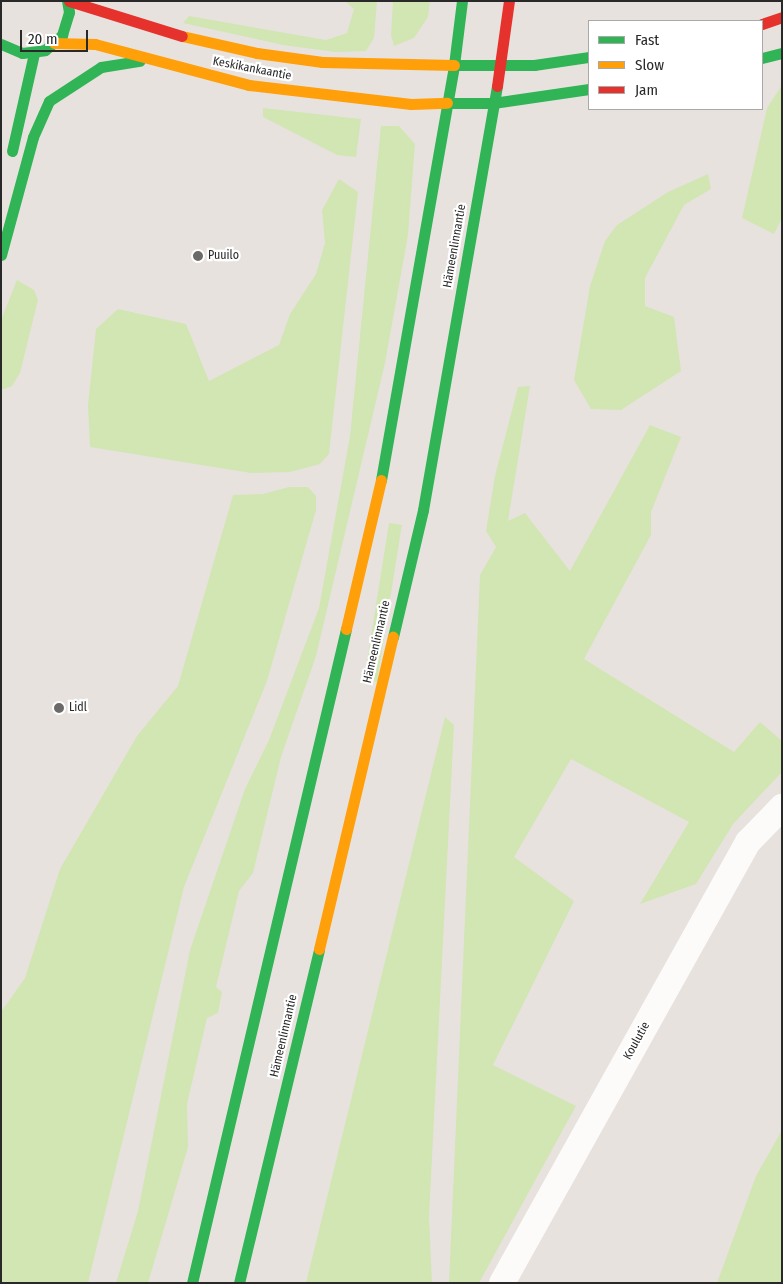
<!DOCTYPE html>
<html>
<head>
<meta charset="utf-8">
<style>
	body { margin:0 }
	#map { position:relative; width:783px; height:1284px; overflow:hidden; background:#e8e2de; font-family:"Fira Sans Condensed",sans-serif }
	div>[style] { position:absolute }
	.green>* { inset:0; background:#d1e6b3; transform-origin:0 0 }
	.street>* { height:26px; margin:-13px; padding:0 13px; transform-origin:13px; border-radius:13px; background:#fcfbfa }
	.fast>* { height:11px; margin:-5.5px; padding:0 5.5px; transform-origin:5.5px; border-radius:5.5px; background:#30b455 }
	.slow>* { height:11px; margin:-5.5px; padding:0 5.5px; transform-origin:5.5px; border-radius:5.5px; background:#ff9f0a }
	.jam>* { height:11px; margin:-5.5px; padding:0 5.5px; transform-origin:5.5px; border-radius:5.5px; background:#e5322d }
	.dots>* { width:14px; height:14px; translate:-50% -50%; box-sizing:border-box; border:2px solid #fff; border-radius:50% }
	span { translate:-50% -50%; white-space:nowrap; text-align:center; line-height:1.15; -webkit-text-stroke:4.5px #fff; paint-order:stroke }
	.street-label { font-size:12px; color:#292929 }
	.poi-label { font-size:12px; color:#292929 }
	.left { translate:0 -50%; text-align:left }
	.frame { position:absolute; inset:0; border:2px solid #292929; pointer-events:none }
	.legend { position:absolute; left:588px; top:20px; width:175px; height:90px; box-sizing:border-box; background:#fff; border:1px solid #a9a9a9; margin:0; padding:6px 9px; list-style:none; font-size:15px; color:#292929 }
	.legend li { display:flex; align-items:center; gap:10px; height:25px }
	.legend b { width:25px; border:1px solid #a9a9a9 }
	.scale { position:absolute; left:20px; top:30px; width:68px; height:22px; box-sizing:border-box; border:2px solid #292929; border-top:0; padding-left:6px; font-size:15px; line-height:18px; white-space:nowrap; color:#292929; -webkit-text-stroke:4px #fff; paint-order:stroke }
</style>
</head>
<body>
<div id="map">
	<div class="green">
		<i style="clip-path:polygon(345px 1px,377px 1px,374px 38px,366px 51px,335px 52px,283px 45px,183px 23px,189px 16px,326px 40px,347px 33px,354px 9px)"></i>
		<i style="clip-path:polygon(393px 1px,430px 1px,428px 17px,414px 38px,394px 46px,391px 35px)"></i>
		<i style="clip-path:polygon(782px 85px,782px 218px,774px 234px,742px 218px,767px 108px)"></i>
		<i style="clip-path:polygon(263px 108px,361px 119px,356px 157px,337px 155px,263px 117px)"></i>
		<i style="clip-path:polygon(381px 126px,399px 126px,415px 144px,408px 235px,385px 363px,316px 656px,281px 757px,253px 873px,239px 891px,216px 987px,222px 992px,218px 1013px,207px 1018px,187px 1104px,188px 1147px,148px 1283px,116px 1283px,138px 1211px,190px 950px,245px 789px,269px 740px,319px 608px,350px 436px)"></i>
		<i style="clip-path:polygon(708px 174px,711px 189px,684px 205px,645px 278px,645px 306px,674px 317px,681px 371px,621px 410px,591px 409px,574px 380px,590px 286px,605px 241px,617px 225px,668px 192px)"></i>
		<i style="clip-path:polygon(339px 179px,358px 192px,329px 454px,320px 464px,290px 472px,251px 473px,90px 447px,88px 405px,96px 329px,118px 309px,186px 324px,209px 381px,279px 345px,290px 314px,316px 274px,325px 243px,322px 210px)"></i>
		<i style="clip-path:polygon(17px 280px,34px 290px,38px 300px,20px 373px,12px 386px,1px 390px,1px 320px)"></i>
		<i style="clip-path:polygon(530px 386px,508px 521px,525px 513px,570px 571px,650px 425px,681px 437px,651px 512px,651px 535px,584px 659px,734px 752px,760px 722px,782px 741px,782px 772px,733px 824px,696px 884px,640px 904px,689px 822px,571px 759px,514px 857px,574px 901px,493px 1065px,576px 1106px,479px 1283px,449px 1283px,480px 575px,496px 547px,486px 531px,495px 476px,518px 387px)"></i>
		<i style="clip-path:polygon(289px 487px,308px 487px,316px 496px,316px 510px,267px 681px,184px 887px,88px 1283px,1px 1283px,1px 1012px,25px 978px,60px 869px,137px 736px,178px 686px,233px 495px,263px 494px)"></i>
		<i style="left:389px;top:523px;width:13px;height:159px;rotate:9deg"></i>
		<i style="clip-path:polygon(445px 717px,454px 725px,429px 1217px,432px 1283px,306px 1283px)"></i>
		<i style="clip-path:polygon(782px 1130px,782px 1283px,717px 1283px,756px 1176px)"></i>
	</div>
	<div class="street">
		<i style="left:502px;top:1283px;width:505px;rotate:-60.85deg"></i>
		<i style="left:748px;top:842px;width:49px;rotate:-45.8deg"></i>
	</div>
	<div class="fast">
		<i style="left:1px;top:44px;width:23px;rotate:23deg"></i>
		<i style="left:22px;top:53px;width:23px;rotate:-7deg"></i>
		<i style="left:45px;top:50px;width:23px;rotate:-41deg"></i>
		<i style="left:62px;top:35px;width:24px;rotate:-73deg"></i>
		<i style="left:69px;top:12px;width:11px;rotate:-100deg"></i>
		<i style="left:762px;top:58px;width:21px;rotate:-14deg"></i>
		<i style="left:454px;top:65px;width:80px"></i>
		<i style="left:534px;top:65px;width:56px;rotate:-8.3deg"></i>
		<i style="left:447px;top:103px;width:46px"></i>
		<i style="left:493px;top:103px;width:97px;rotate:-8.3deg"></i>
		<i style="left:12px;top:151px;width:100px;rotate:-77.3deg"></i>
		<i style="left:1px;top:255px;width:122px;rotate:-74.8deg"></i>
		<i style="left:33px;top:137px;width:39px;rotate:-66deg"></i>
		<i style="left:49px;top:101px;width:62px;rotate:-33.2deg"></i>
		<i style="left:101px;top:67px;width:39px;rotate:-9deg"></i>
		<i style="left:381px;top:480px;width:421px;rotate:-80deg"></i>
		<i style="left:454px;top:65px;width:64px;rotate:-82.9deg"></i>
		<i style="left:393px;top:637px;width:130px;rotate:-76.7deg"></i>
		<i style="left:423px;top:510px;width:430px;rotate:-80.1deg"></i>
		<i style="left:192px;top:1283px;width:672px;rotate:-76.75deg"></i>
		<i style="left:239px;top:1283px;width:343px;rotate:-76.5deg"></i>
	</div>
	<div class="slow">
		<i style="left:182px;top:36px;width:77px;rotate:12.8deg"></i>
		<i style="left:257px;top:53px;width:66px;rotate:7.9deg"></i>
		<i style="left:322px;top:62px;width:132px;rotate:1.3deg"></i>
		<i style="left:54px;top:43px;width:41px;rotate:1.4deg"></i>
		<i style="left:95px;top:44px;width:159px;rotate:14.9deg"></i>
		<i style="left:249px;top:85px;width:163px;rotate:6.7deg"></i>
		<i style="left:411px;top:104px;width:36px;rotate:-2deg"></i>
		<i style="left:346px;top:629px;width:153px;rotate:-76.8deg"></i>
		<i style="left:319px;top:949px;width:321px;rotate:-76.7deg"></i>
	</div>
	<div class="jam">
		<i style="left:69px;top:1px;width:118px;rotate:17.2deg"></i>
		<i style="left:762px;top:24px;width:21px;rotate:-19deg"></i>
		<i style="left:497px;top:86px;width:86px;rotate:-82deg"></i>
	</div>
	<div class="dots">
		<i style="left:198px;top:256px;background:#6c6a68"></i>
		<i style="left:59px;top:708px;background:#6c6a68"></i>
	</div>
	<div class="street-label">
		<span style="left:252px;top:69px;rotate:11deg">Keskikankaantie</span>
		<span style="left:455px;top:246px;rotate:-80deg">Hämeenlinnantie</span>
		<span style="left:377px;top:642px;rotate:-77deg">Hämeenlinnantie</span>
		<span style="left:284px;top:1036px;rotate:-77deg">Hämeenlinnantie</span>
		<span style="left:637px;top:1041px;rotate:-61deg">Koulutie</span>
	</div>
	<div class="poi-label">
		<span class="left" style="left:208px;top:256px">Puuilo</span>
		<span class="left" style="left:69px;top:708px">Lidl</span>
	</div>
	<div class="frame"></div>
	<ul class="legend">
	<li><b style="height:6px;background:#30b455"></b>Fast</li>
	<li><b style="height:6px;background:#ff9f0a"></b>Slow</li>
	<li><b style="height:6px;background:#e5322d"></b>Jam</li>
	</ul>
	<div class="scale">20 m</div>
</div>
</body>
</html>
